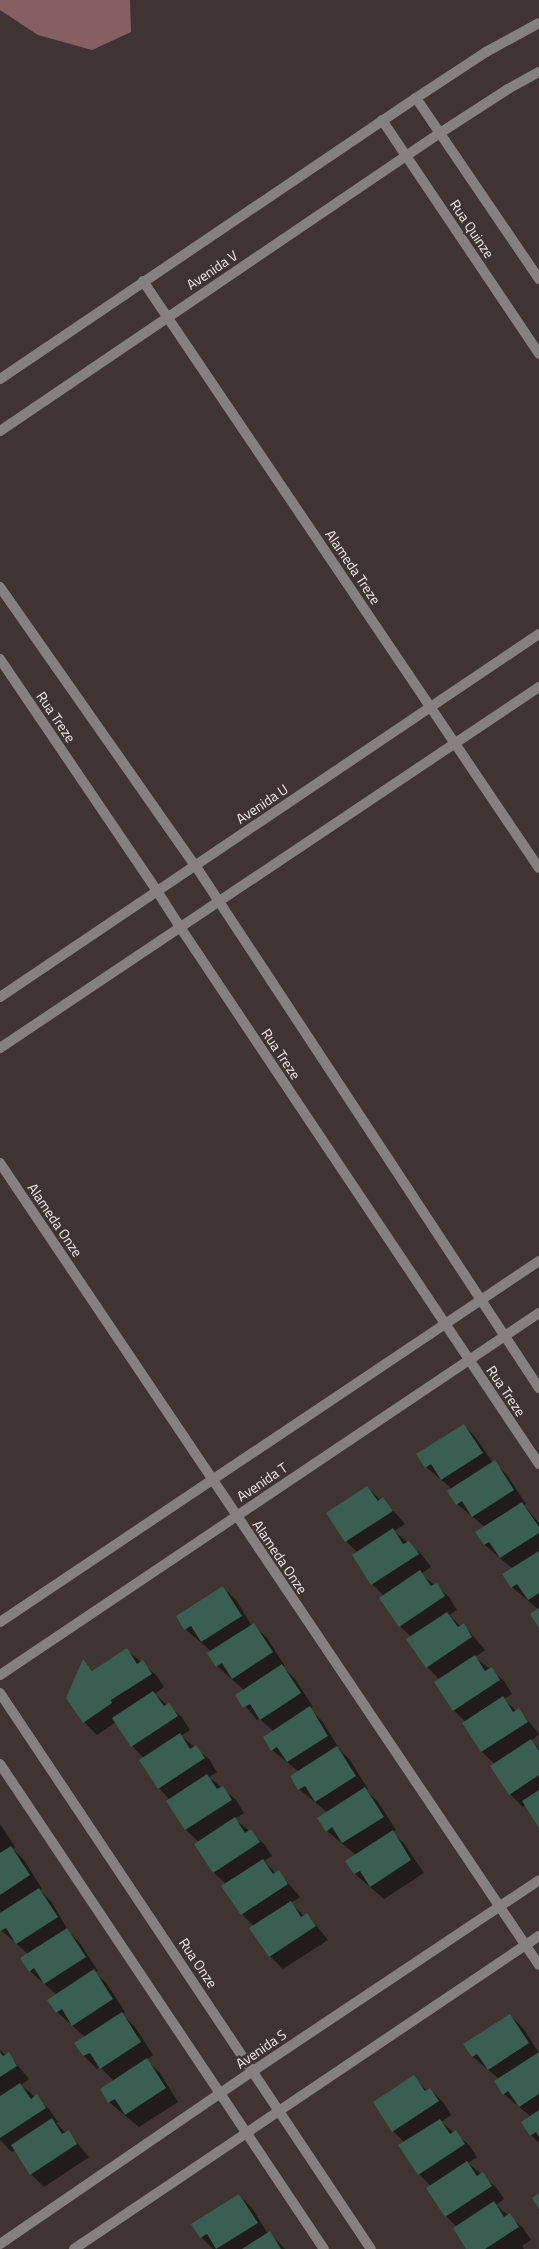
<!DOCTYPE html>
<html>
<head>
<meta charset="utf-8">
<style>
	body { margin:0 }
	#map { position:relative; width:539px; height:2249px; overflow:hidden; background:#3f3333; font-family:"Titillium Web",sans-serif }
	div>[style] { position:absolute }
	.forest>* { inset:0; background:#855f61 }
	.shadow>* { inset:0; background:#0007 }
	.building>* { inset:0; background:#385f51 }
	.street>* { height:10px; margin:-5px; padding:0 5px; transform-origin:5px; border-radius:5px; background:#878081 }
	span { translate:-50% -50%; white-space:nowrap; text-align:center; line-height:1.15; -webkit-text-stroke:5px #3f3333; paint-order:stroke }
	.street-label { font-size:14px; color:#f3ebeb }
</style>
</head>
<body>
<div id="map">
	<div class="forest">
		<i style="clip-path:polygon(0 0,130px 0,131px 32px,92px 50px,38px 35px,0 10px)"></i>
	</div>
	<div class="shadow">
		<i style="clip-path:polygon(464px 1425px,476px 1438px,493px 1463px,494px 1462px,507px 1475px,526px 1504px,524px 1505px,539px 1523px,539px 1610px,512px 1587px,513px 1569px,485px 1545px,477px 1532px,485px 1527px,457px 1504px,452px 1489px,426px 1467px)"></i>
		<i style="clip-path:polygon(367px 1487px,381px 1501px,383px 1499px,405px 1524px,394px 1531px,422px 1555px,431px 1567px,421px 1574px,449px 1597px,457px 1610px,449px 1615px,461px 1627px,464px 1625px,485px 1650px,475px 1657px,504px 1681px,512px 1694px,504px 1699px,516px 1711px,519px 1710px,539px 1734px,531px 1741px,539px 1749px,539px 1826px,526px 1805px,523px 1807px,510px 1794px,492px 1766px,495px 1764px,482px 1752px,463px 1724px,466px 1722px,454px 1711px,436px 1682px,440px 1680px,427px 1667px,411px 1637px,400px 1626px,384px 1596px,372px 1584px,353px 1556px,358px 1553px,346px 1541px)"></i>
		<i style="clip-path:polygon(223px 1587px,236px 1600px,252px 1626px,254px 1625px,267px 1638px,285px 1666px,283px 1667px,295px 1679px,313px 1707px,310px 1709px,322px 1721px,340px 1750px,350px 1760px,368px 1789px,366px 1790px,378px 1802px,396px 1830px,393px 1832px,405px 1845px,424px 1873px,384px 1899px,355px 1874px,347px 1861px,356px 1855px,327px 1831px,328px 1813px,299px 1789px,299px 1772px,272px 1750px,273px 1731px,260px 1719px,257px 1720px,236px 1695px,244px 1690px,217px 1666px,212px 1652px,185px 1629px)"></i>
		<i style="clip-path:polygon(127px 1650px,156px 1675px,164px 1687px,154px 1694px,182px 1717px,190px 1730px,181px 1736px,209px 1759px,217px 1772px,209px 1777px,236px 1800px,244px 1813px,235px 1819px,264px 1844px,272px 1856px,264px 1861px,276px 1874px,279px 1872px,300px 1897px,291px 1903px,304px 1916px,307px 1914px,328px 1940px,283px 1969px,270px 1956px,254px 1926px,242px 1914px,226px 1884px,214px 1873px,195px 1845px,199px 1842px,186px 1830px,167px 1801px,170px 1800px,159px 1788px,140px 1760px,144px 1758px,132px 1746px,116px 1722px,97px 1735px,84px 1722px,84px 1662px,94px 1672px)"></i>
		<i style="clip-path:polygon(0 1824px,15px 1847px,13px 1849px,24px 1860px,42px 1889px,40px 1890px,52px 1903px,69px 1932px,79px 1942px,98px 1971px,95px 1972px,107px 1984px,125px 2012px,122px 2014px,135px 2027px,153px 2055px,146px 2060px,160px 2073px,178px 2102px,139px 2127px,109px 2102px,114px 2081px,100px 2067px,97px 2069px,84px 2056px,76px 2043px,85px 2037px,57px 2012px,57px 1995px,30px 1971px,28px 1954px,0 1929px,0 1915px,2px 1913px,0 1911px)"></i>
		<i style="clip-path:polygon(510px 2015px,523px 2028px,539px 2053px,539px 2143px,531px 2135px,531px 2117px,504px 2094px,499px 2079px,473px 2057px,465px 2044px)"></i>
		<i style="clip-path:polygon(0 2050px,6px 2056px,8px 2054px,29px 2079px,21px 2085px,49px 2109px,58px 2122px,56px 2123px,66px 2133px,68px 2132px,89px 2157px,44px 2187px,31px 2174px,15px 2150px,12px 2152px,0 2140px)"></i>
		<i style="clip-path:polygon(414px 2077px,427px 2091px,430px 2089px,443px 2102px,451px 2115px,441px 2122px,469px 2145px,477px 2157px,468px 2163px,496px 2187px,504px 2199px,496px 2205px,523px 2228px,531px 2240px,522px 2246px,524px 2249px,468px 2249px,457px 2227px,446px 2216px,431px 2186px,419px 2174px,405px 2143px,393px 2131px,374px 2103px)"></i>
		<i style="clip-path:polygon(239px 2195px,252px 2208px,268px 2234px,270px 2233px,285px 2249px,213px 2249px,201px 2237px)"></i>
	</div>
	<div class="building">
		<i style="clip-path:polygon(464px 1424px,483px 1453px,441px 1480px,431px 1464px,425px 1468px,416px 1454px)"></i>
		<i style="clip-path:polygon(495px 1460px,514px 1490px,472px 1517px,462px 1501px,456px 1505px,447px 1491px)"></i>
		<i style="clip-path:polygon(367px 1486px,378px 1501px,383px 1497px,393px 1511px,345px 1542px,326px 1513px)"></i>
		<i style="clip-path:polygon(522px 1502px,539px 1527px,539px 1533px,500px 1558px,489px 1542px,484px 1545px,475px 1532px)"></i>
		<i style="clip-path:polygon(393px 1528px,403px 1544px,409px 1541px,419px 1554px,371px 1585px,352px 1555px)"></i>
		<i style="clip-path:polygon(539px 1551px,539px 1593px,528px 1600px,517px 1584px,511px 1588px,502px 1574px)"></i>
		<i style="clip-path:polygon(420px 1570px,431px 1586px,437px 1583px,445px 1596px,399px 1627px,379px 1598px)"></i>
		<i style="clip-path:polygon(223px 1586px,242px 1616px,201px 1642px,191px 1626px,184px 1630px,176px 1616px)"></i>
		<i style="clip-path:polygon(539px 1608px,539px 1628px,530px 1614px)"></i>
		<i style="clip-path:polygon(447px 1612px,458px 1627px,464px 1623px,472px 1637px,426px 1668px,406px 1639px)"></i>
		<i style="clip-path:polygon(254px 1623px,273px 1652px,232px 1679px,222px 1663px,216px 1667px,207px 1653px)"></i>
		<i style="clip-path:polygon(127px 1648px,137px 1664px,143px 1660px,152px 1674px,111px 1700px,112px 1703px,83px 1723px,66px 1698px,83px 1659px,92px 1671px)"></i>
		<i style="clip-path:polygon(475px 1655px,485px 1671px,492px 1667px,500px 1680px,453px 1711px,434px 1682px)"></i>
		<i style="clip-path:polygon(282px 1664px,301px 1693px,260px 1720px,250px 1704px,243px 1708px,235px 1695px)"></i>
		<i style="clip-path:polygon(153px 1691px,164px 1706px,169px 1703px,178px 1716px,131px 1747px,112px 1718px)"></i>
		<i style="clip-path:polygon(503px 1696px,513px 1712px,519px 1708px,528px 1722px,481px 1752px,462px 1723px)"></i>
		<i style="clip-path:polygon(310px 1706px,328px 1736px,287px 1762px,277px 1747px,271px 1751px,263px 1737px)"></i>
		<i style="clip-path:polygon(180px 1733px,190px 1749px,196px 1745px,205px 1758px,158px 1789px,139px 1760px)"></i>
		<i style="clip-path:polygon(531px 1739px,539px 1751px,539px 1775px,509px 1795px,490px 1766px)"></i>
		<i style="clip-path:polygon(337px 1746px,356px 1776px,315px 1802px,305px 1786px,298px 1790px,290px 1776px)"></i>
		<i style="clip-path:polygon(207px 1774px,217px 1789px,223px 1786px,232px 1800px,185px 1830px,166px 1801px)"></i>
		<i style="clip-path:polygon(365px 1787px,384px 1817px,342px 1843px,332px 1827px,326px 1832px,317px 1818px)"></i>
		<i style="clip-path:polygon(539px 1790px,539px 1828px,522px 1801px)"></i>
		<i style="clip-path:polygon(235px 1817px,245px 1833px,251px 1829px,260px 1842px,213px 1873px,194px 1844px)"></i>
		<i style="clip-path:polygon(393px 1830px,411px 1860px,370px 1887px,360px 1871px,354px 1874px,345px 1861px)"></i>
		<i style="clip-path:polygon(11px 1846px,30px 1875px,0 1895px,0 1853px)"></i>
		<i style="clip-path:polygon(263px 1859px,273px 1874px,279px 1870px,288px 1884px,241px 1915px,221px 1886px)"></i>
		<i style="clip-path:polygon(39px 1888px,58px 1917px,16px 1944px,6px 1928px,0 1931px,0 1913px)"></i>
		<i style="clip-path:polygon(291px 1901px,301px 1917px,307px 1913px,316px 1926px,269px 1957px,249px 1928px)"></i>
		<i style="clip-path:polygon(67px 1928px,86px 1957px,44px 1984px,34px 1968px,29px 1972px,20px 1958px)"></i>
		<i style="clip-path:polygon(94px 1969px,113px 1999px,72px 2026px,62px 2009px,56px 2013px,47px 2000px)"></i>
		<i style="clip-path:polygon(122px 2012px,141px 2042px,100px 2069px,90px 2053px,83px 2056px,74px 2043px)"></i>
		<i style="clip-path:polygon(510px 2014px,529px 2043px,488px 2070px,477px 2054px,472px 2057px,463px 2044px)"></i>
		<i style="clip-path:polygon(0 2052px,3px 2056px,9px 2052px,17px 2066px,0 2077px)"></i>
		<i style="clip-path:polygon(539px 2052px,539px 2094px,519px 2107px,508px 2091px,503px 2095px,494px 2081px)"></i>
		<i style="clip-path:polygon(147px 2058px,166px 2088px,125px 2115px,115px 2099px,108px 2103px,100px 2089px)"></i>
		<i style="clip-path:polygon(414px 2075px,425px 2091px,430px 2088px,439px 2101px,392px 2132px,373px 2102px)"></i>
		<i style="clip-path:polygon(20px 2083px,31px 2099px,37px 2094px,46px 2108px,0 2138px,0 2096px)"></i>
		<i style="clip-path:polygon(539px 2110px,539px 2137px,536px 2132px,530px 2136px,521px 2122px)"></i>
		<i style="clip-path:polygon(52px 2118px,62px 2134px,69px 2130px,77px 2144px,30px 2175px,11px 2145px)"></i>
		<i style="clip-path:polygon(440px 2119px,450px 2134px,456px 2130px,465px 2144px,418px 2175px,398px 2145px)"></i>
		<i style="clip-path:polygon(467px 2161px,477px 2176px,483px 2172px,492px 2186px,445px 2217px,426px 2188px)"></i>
		<i style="clip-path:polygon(539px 2193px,539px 2209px,532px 2198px)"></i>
		<i style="clip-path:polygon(239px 2194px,258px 2223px,216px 2249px,207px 2234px,200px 2238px,191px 2224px)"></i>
		<i style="clip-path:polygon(494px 2201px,504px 2217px,510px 2213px,519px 2227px,485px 2249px,466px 2249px,453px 2228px)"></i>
		<i style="clip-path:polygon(270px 2231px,281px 2249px,242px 2249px)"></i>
	</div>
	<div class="street">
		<i style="left:416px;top:98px;width:219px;rotate:55.8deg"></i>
		<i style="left:382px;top:120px;width:282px;rotate:56.1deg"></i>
		<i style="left:143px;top:281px;width:708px;rotate:56deg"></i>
		<i style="left:0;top:379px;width:502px;rotate:-34.04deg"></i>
		<i style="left:416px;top:98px;width:84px;rotate:-33.3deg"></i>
		<i style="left:486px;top:52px;width:60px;rotate:-28.7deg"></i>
		<i style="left:0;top:431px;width:531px;rotate:-34.11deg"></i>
		<i style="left:440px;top:133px;width:81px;rotate:-32.9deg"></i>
		<i style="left:508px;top:89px;width:35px;rotate:-29deg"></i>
		<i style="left:0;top:587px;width:340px;rotate:55deg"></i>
		<i style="left:195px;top:865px;width:626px;rotate:56.67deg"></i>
		<i style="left:0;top:659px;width:280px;rotate:55.9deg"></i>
		<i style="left:157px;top:891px;width:43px;rotate:57.4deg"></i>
		<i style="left:180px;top:927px;width:646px;rotate:56.24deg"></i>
		<i style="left:0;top:997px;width:650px;rotate:-33.96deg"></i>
		<i style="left:0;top:1048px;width:649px;rotate:-33.81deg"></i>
		<i style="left:0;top:1163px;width:966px;rotate:56.1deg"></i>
		<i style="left:0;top:1622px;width:649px;rotate:-33.81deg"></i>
		<i style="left:0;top:1675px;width:649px;rotate:-33.89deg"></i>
		<i style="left:0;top:1693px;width:668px;rotate:56.29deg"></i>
		<i style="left:0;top:1764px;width:583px;rotate:56.26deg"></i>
		<i style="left:0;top:2244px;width:306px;rotate:-34.4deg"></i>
		<i style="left:253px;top:2071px;width:344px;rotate:-33.7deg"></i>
		<i style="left:74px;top:2249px;width:561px;rotate:-33.95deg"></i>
	</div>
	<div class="street-label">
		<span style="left:472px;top:229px;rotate:56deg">Rua Quinze</span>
		<span style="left:212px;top:270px;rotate:-34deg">Avenida V</span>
		<span style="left:353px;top:567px;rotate:56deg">Alameda Treze</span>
		<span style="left:56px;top:717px;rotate:56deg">Rua Treze</span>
		<span style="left:262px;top:804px;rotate:-34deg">Avenida U</span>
		<span style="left:281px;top:1054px;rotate:56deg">Rua Treze</span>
		<span style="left:55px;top:1220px;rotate:56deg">Alameda Onze</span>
		<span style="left:506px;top:1391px;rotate:56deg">Rua Treze</span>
		<span style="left:262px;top:1482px;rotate:-34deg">Avenida T</span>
		<span style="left:280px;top:1557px;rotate:56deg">Alameda Onze</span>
		<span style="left:198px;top:1963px;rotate:56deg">Rua Onze</span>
		<span style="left:261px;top:2049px;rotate:-34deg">Avenida S</span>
	</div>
</div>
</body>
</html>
